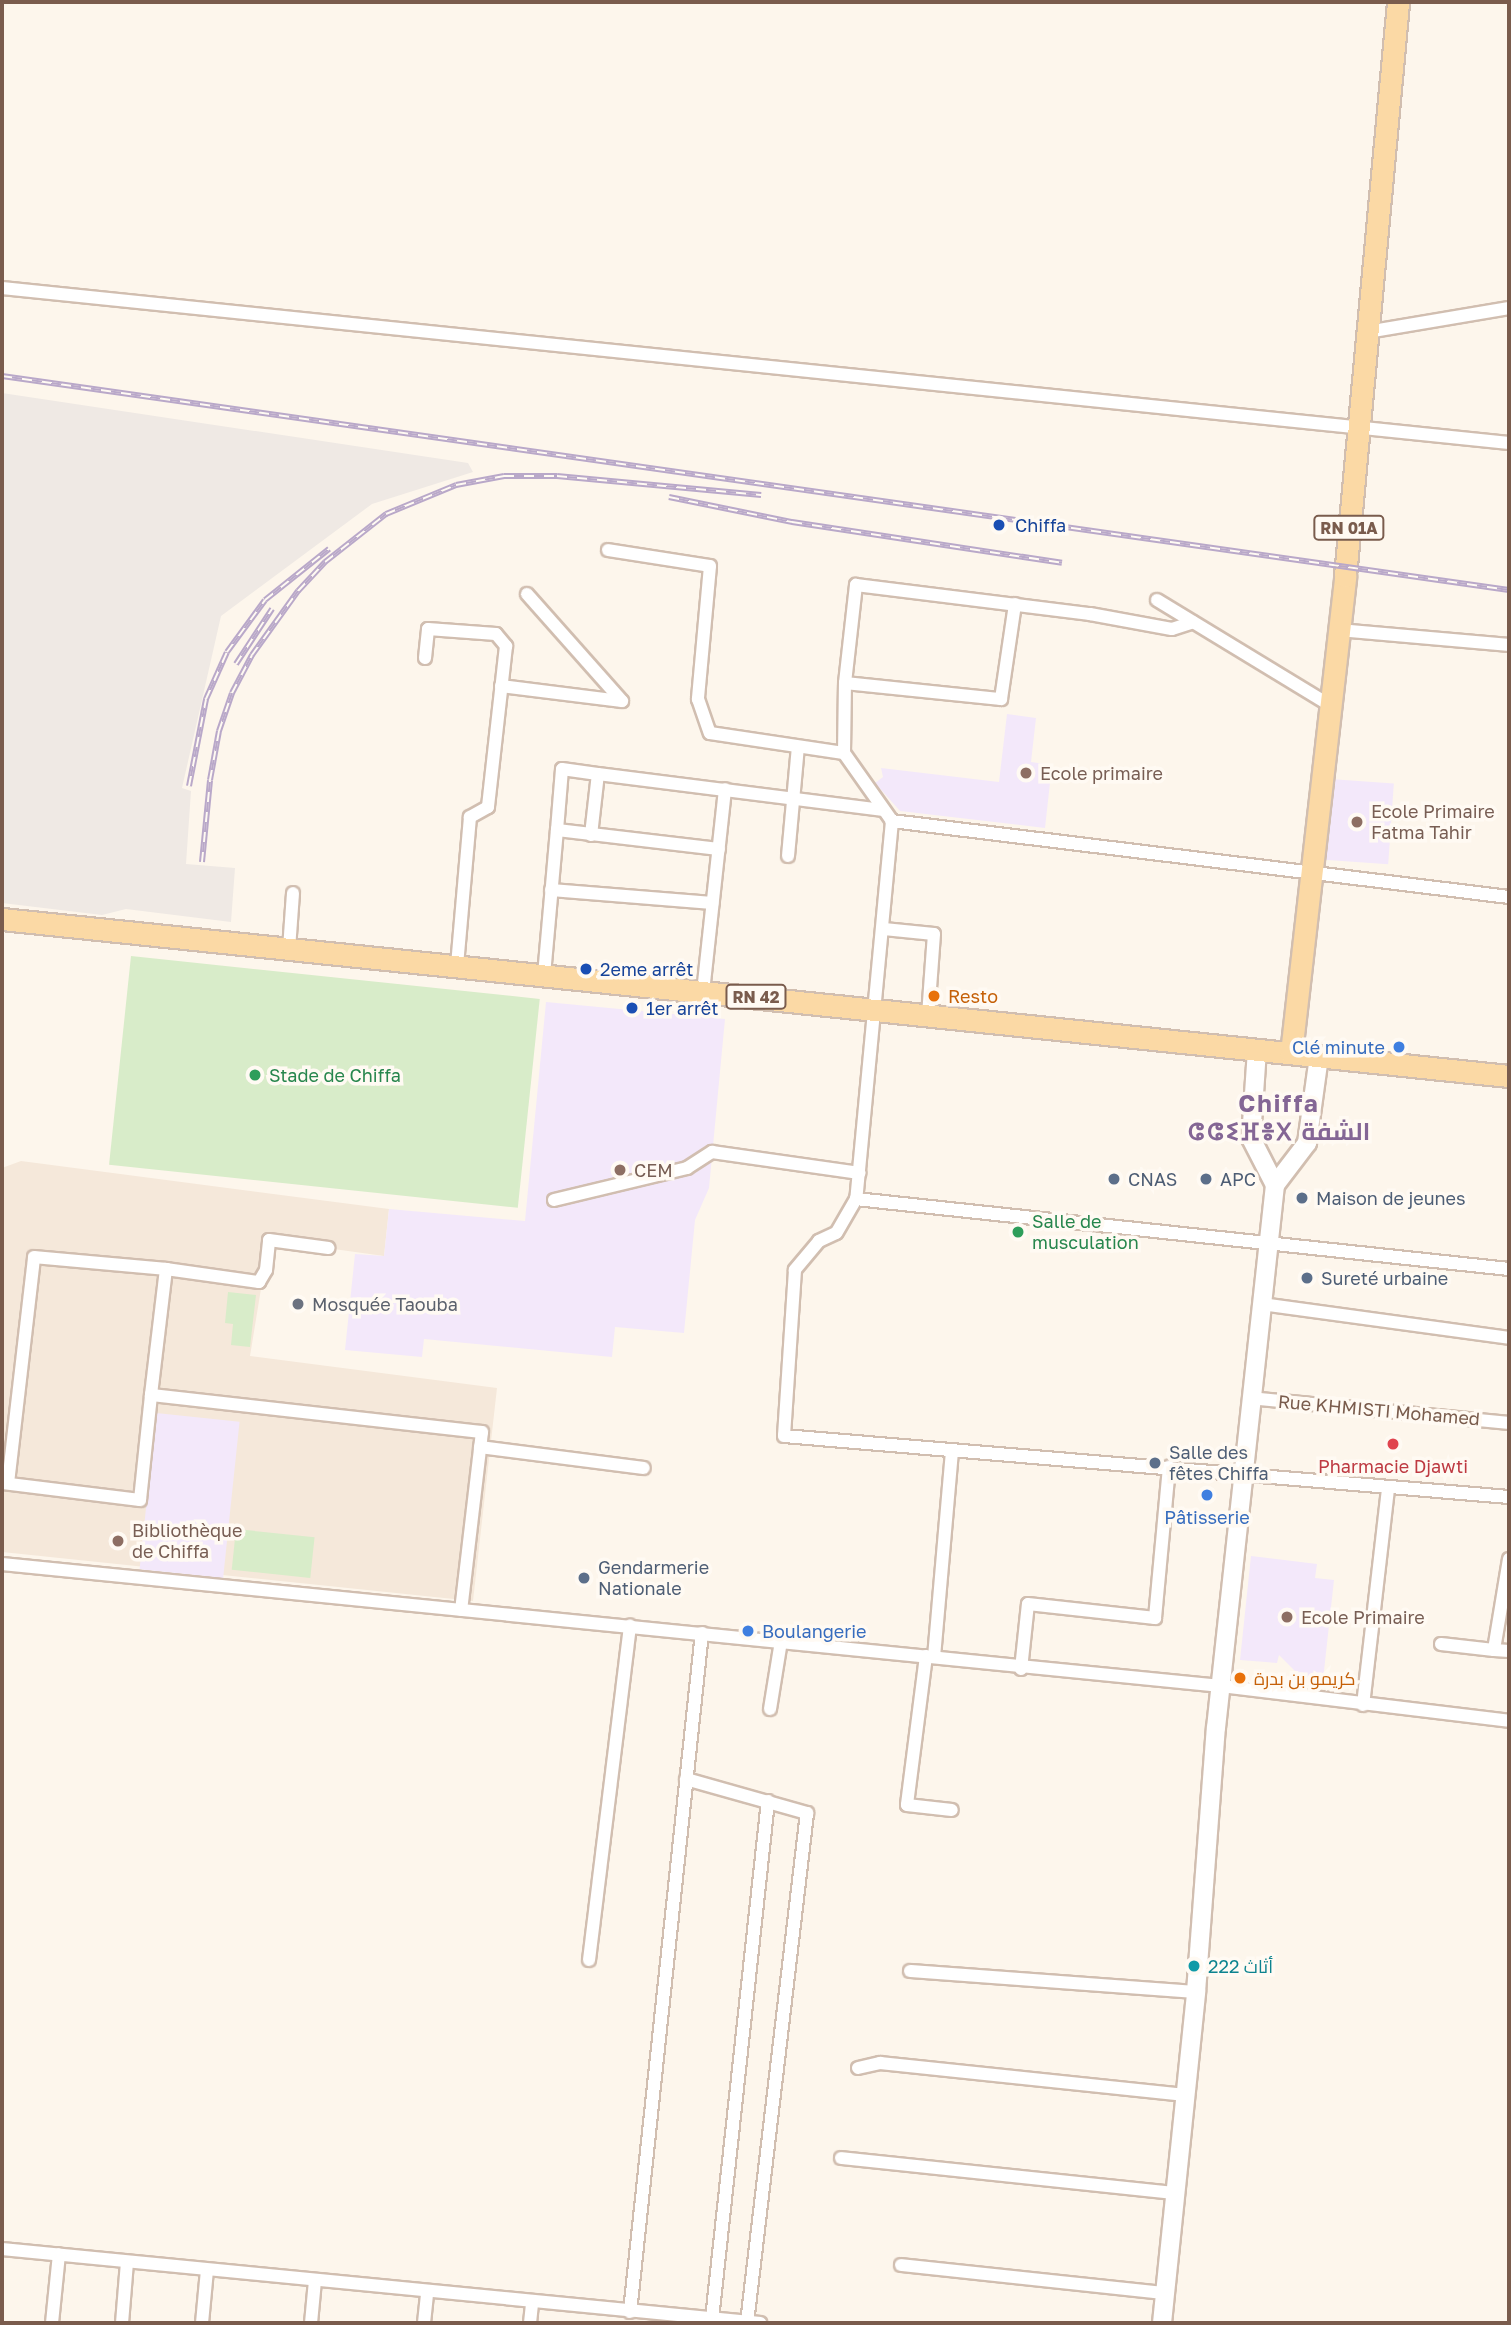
<!DOCTYPE html>
<html>
<head>
<meta charset="utf-8">
<style>
	body { margin:0 }
	#map { position:relative; width:1511px; height:2325px; overflow:hidden; background:#fdf6ec; font-family:"Golos Text",Cairo,"Noto Sans Tifinagh",sans-serif }
	div>[style] { position:absolute }
	.residential>* { inset:0; background:#f5e8da }
	.industrial>* { inset:0; background:#efe9e4 }
	.education>* { inset:0; background:#f3e8fa; transform-origin:0 0 }
	.green>* { inset:0; background:#d8ecc9; transform-origin:0 0 }
	.roads { filter:drop-shadow(2px 0 #d1beb0) drop-shadow(-2px 0 #d1beb0) drop-shadow(0 2px #d1beb0) drop-shadow(0 -2px #d1beb0) }
	.minor>* { height:12px; margin:-6px; padding:0 6px; transform-origin:6px; border-radius:6px; background:#fff }
	.secondary>* { height:18px; margin:-9px; padding:0 9px; transform-origin:9px; border-radius:9px; background:#fff }
	.primary>* { height:21px; margin:-10.5px; padding:0 10.5px; transform-origin:10.5px; border-radius:10.5px; background:#fbd9a5 }
	.rail>* { height:6px; margin-top:-3px; transform-origin:0; background:repeating-linear-gradient(90deg,#fffaf3 0 10px,#b9a8c9 0 20px); box-sizing:border-box; border-block:2px solid #b9a8c9 }
	.dots>* { width:19px; height:19px; translate:-50% -50%; box-sizing:border-box; border:4px solid #fffaf3; border-radius:50% }
	span { translate:-50% -50%; white-space:nowrap; text-align:center; line-height:1.15; -webkit-text-stroke:7px #fffaf3; paint-order:stroke }
	.shield-label span { padding:2px 5px; background:#fffaf3; border:2px solid; border-radius:5px; -webkit-text-stroke-width:0 }
	.shield-label { font-size:16px; color:#7a5c4d; font-weight:700 }
	.transit-label { font-size:18px; color:#164399 }
	.left { translate:0 -50%; text-align:left }
	.education-label { font-size:18px; color:#785e54 }
	.food-label { font-size:18px; color:#c56008 }
	.shop-label { font-size:18px; color:#366cbe }
	.right { translate:-100% -50%; text-align:right }
	.leisure-label { font-size:18px; color:#27864d }
	.service-label { font-size:18px; color:#4e5e75 }
	.worship-label { font-size:18px; color:#5b616d }
	.street-label { font-size:18px; color:#7a5c4d }
	.health-label { font-size:18px; color:#be3a42 }
	.culture-label { font-size:18px; color:#0d838f }
	.district-label { font-size:24px; color:#846695; font-weight:700; letter-spacing:2px }
	.frame { position:absolute; inset:0; border:4px solid #7a5c4d; pointer-events:none }
</style>
</head>
<body>
<div id="map">
	<div class="residential">
		<i style="clip-path:polygon(21px 1161px,389px 1209px,384px 1256px,269px 1240px,250px 1356px,497px 1388px,473px 1601px,2px 1552px,2px 1168px)"></i>
	</div>
	<div class="industrial">
		<i style="clip-path:polygon(2px 393px,468px 463px,473px 472px,372px 504px,221px 616px,182px 788px,191px 791px,186px 864px,235px 868px,231px 922px,126px 909px,102px 915px,2px 903px)"></i>
	</div>
	<div class="education">
		<i style="clip-path:polygon(1007px 714px,1036px 718px,1031px 762px,1052px 765px,1045px 828px,900px 811px,875px 783px,883px 777px,881px 768px,999px 782px)"></i>
		<i style="left:1330px;top:779px;width:64px;height:81px;rotate:4deg"></i>
		<i style="clip-path:polygon(546px 1002px,725px 1019px,709px 1188px,695px 1220px,684px 1333px,615px 1327px,612px 1357px,424px 1339px,422px 1357px,345px 1350px,355px 1254px,384px 1256px,389px 1209px,525px 1221px)"></i>
		<i style="left:156px;top:1413px;width:84px;height:157px;rotate:6deg"></i>
		<i style="clip-path:polygon(1251px 1556px,1317px 1564px,1315px 1578px,1334px 1580px,1323px 1680px,1302px 1678px,1279px 1655px,1277px 1663px,1240px 1660px)"></i>
	</div>
	<div class="green">
		<i style="left:131px;top:956px;width:411px;height:210px;rotate:6deg"></i>
		<i style="clip-path:polygon(228px 1292px,256px 1295px,250px 1347px,231px 1345px,233px 1324px,225px 1323px)"></i>
		<i style="left:236px;top:1529px;width:79px;height:41px;rotate:6deg"></i>
	</div>
	<div class="roads">
		<div class="minor">
			<i style="left:2px;top:288px;width:1515px;rotate:5.87deg"></i>
			<i style="left:1367px;top:332px;width:144px;rotate:-9.6deg"></i>
			<i style="left:608px;top:550px;width:103px;rotate:8.9deg"></i>
			<i style="left:710px;top:566px;width:134px;rotate:95.2deg"></i>
			<i style="left:698px;top:699px;width:36px;rotate:71deg"></i>
			<i style="left:710px;top:733px;width:135px;rotate:8.5deg"></i>
			<i style="left:527px;top:594px;width:143px;rotate:48.4deg"></i>
			<i style="left:1157px;top:600px;width:204px;rotate:31.3deg"></i>
			<i style="left:1339px;top:630px;width:171px;rotate:5deg"></i>
			<i style="left:425px;top:658px;width:29px;rotate:-84deg"></i>
			<i style="left:428px;top:629px;width:68px;rotate:4.2deg"></i>
			<i style="left:496px;top:634px;width:16px;rotate:50deg"></i>
			<i style="left:506px;top:646px;width:162px;rotate:96.4deg"></i>
			<i style="left:488px;top:807px;width:21px;rotate:151deg"></i>
			<i style="left:470px;top:817px;width:151px;rotate:95deg"></i>
			<i style="left:845px;top:683px;width:157px;rotate:5.9deg"></i>
			<i style="left:1001px;top:699px;width:96px;rotate:-81.6deg"></i>
			<i style="left:501px;top:686px;width:122px;rotate:7.1deg"></i>
			<i style="left:892px;top:821px;width:83px;rotate:-125.2deg"></i>
			<i style="left:844px;top:753px;width:70px;rotate:-89.2deg"></i>
			<i style="left:845px;top:683px;width:99px;rotate:-83.6deg"></i>
			<i style="left:856px;top:585px;width:236px;rotate:7.1deg"></i>
			<i style="left:1090px;top:614px;width:83px;rotate:10.4deg"></i>
			<i style="left:1172px;top:629px;width:22px;rotate:-18deg"></i>
			<i style="left:557px;top:830px;width:61px;rotate:-85.3deg"></i>
			<i style="left:562px;top:769px;width:36px;rotate:8deg"></i>
			<i style="left:591px;top:835px;width:61px;rotate:-83.5deg"></i>
			<i style="left:598px;top:774px;width:286px;rotate:7.2deg"></i>
			<i style="left:788px;top:856px;width:109px;rotate:-84.8deg"></i>
			<i style="left:551px;top:890px;width:162px;rotate:4.6deg"></i>
			<i style="left:1509px;top:897px;width:622px;rotate:-172.98deg"></i>
			<i style="left:892px;top:821px;width:380px;rotate:95.4deg"></i>
			<i style="left:856px;top:1199px;width:39px;rotate:120deg"></i>
			<i style="left:836px;top:1233px;width:19px;rotate:155deg"></i>
			<i style="left:819px;top:1241px;width:38px;rotate:130deg"></i>
			<i style="left:795px;top:1270px;width:166px;rotate:93.8deg"></i>
			<i style="left:784px;top:1436px;width:728px;rotate:4.81deg"></i>
			<i style="left:884px;top:929px;width:50px;rotate:5.7deg"></i>
			<i style="left:934px;top:934px;width:81px;rotate:94.2deg"></i>
			<i style="left:289px;top:949px;width:56px;rotate:-85.9deg"></i>
			<i style="left:544px;top:975px;width:146px;rotate:-84.9deg"></i>
			<i style="left:557px;top:830px;width:163px;rotate:6.7deg"></i>
			<i style="left:703px;top:992px;width:204px;rotate:-83.8deg"></i>
			<i style="left:856px;top:1199px;width:657px;rotate:6.12deg"></i>
			<i style="left:554px;top:1200px;width:137px;rotate:-13.5deg"></i>
			<i style="left:687px;top:1168px;width:30px;rotate:-33deg"></i>
			<i style="left:712px;top:1152px;width:149px;rotate:8.1deg"></i>
			<i style="left:166px;top:1269px;width:94px;rotate:8deg"></i>
			<i style="left:259px;top:1282px;width:14px;rotate:-60deg"></i>
			<i style="left:266px;top:1270px;width:30px;rotate:-84deg"></i>
			<i style="left:269px;top:1240px;width:60px;rotate:7.7deg"></i>
			<i style="left:1262px;top:1304px;width:249px;rotate:7.8deg"></i>
			<i style="left:1250px;top:1398px;width:260px;rotate:5.5deg"></i>
			<i style="left:480px;top:1447px;width:165px;rotate:7.3deg"></i>
			<i style="left:2px;top:1483px;width:139px;rotate:7deg"></i>
			<i style="left:140px;top:1500px;width:106px;rotate:-84deg"></i>
			<i style="left:151px;top:1395px;width:333px;rotate:6.4deg"></i>
			<i style="left:482px;top:1432px;width:179px;rotate:96.7deg"></i>
			<i style="left:8px;top:1483px;width:227px;rotate:-83.4deg"></i>
			<i style="left:34px;top:1257px;width:133px;rotate:5.2deg"></i>
			<i style="left:166px;top:1269px;width:127px;rotate:96.8deg"></i>
			<i style="left:1509px;top:1559px;width:92px;rotate:99.4deg"></i>
			<i style="left:1494px;top:1650px;width:15px;rotate:4deg"></i>
			<i style="left:2px;top:1564px;width:1225px;rotate:5.72deg"></i>
			<i style="left:1221px;top:1686px;width:290px;rotate:6.9deg"></i>
			<i style="left:1441px;top:1644px;width:53px;rotate:6.5deg"></i>
			<i style="left:926px;top:1656px;width:150px;rotate:97.3deg"></i>
			<i style="left:907px;top:1805px;width:45px;rotate:6.3deg"></i>
			<i style="left:934px;top:1657px;width:207px;rotate:-85deg"></i>
			<i style="left:1021px;top:1669px;width:65px;rotate:-83.9deg"></i>
			<i style="left:1028px;top:1604px;width:128px;rotate:6.3deg"></i>
			<i style="left:1155px;top:1618px;width:152px;rotate:-84.7deg"></i>
			<i style="left:1363px;top:1705px;width:216px;rotate:-83.4deg"></i>
			<i style="left:770px;top:1709px;width:69px;rotate:-80.8deg"></i>
			<i style="left:686px;top:1779px;width:126px;rotate:15.7deg"></i>
			<i style="left:807px;top:1813px;width:514px;rotate:96.71deg"></i>
			<i style="left:589px;top:1960px;width:337px;rotate:-83deg"></i>
			<i style="left:910px;top:1971px;width:287px;rotate:4.2deg"></i>
			<i style="left:858px;top:2068px;width:23px;rotate:-13deg"></i>
			<i style="left:880px;top:2063px;width:307px;rotate:6deg"></i>
			<i style="left:841px;top:2158px;width:336px;rotate:6deg"></i>
			<i style="left:2px;top:2249px;width:762px;rotate:5.58deg"></i>
			<i style="left:901px;top:2265px;width:265px;rotate:6.1deg"></i>
			<i style="left:630px;top:2312px;width:683px;rotate:-83.95deg"></i>
			<i style="left:712px;top:2319px;width:521px;rotate:-83.83deg"></i>
			<i style="left:52px;top:2323px;width:69px;rotate:-84.2deg"></i>
			<i style="left:122px;top:2323px;width:61px;rotate:-85.3deg"></i>
			<i style="left:202px;top:2323px;width:53px;rotate:-84.6deg"></i>
			<i style="left:311px;top:2323px;width:42px;rotate:-84.6deg"></i>
			<i style="left:424px;top:2323px;width:31px;rotate:-84deg"></i>
			<i style="left:530px;top:2323px;width:20px;rotate:-84deg"></i>
		</div>
		<div class="secondary">
			<i style="left:1275px;top:1185px;width:53px;rotate:-52.7deg"></i>
			<i style="left:1307px;top:1143px;width:88px;rotate:-82.1deg"></i>
			<i style="left:1162px;top:2323px;width:333px;rotate:-84.1deg"></i>
			<i style="left:1196px;top:1992px;width:265px;rotate:-85.7deg"></i>
			<i style="left:1216px;top:1728px;width:546px;rotate:-83.8deg"></i>
			<i style="left:1275px;top:1185px;width:53px;rotate:-117.1deg"></i>
			<i style="left:1251px;top:1138px;width:89px;rotate:-86.1deg"></i>
		</div>
		<div class="primary">
			<i style="left:2px;top:919px;width:1515px;rotate:5.95deg"></i>
			<i style="left:1291px;top:1053px;width:480px;rotate:-83.5deg"></i>
			<i style="left:1345px;top:576px;width:576px;rotate:-84.72deg"></i>
		</div>
	</div>
	<div class="rail">
		<i style="left:2px;top:376px;width:1522px;rotate:8.08deg"></i>
		<i style="left:669px;top:497px;width:126px;rotate:11.5deg"></i>
		<i style="left:792px;top:522px;width:273px;rotate:8.6deg"></i>
		<i style="left:236px;top:664px;width:66px;rotate:-56.8deg"></i>
		<i style="left:189px;top:786px;width:89px;rotate:-78.9deg"></i>
		<i style="left:206px;top:699px;width:51px;rotate:-65.9deg"></i>
		<i style="left:227px;top:652px;width:64px;rotate:-53.8deg"></i>
		<i style="left:265px;top:600px;width:82px;rotate:-38.6deg"></i>
		<i style="left:202px;top:862px;width:82px;rotate:-84.4deg"></i>
		<i style="left:210px;top:780px;width:50px;rotate:-79.6deg"></i>
		<i style="left:219px;top:731px;width:40px;rotate:-71.1deg"></i>
		<i style="left:232px;top:693px;width:43px;rotate:-62.2deg"></i>
		<i style="left:252px;top:655px;width:79px;rotate:-54.3deg"></i>
		<i style="left:298px;top:591px;width:40px;rotate:-47deg"></i>
		<i style="left:325px;top:562px;width:78px;rotate:-38.2deg"></i>
		<i style="left:386px;top:514px;width:76px;rotate:-22.5deg"></i>
		<i style="left:456px;top:485px;width:49px;rotate:-10.6deg"></i>
		<i style="left:504px;top:476px;width:53px"></i>
		<i style="left:557px;top:476px;width:205px;rotate:5.3deg"></i>
	</div>
	<div class="dots">
		<i style="left:999px;top:525px;background:#1a4fb4"></i>
		<i style="left:1026px;top:773px;background:#8d6e63"></i>
		<i style="left:1357px;top:822px;background:#8d6e63"></i>
		<i style="left:586px;top:969px;background:#1a4fb4"></i>
		<i style="left:934px;top:996px;background:#e8710a"></i>
		<i style="left:632px;top:1008px;background:#1a4fb4"></i>
		<i style="left:1399px;top:1047px;background:#3f7fe0"></i>
		<i style="left:255px;top:1075px;background:#2e9e5b"></i>
		<i style="left:620px;top:1170px;background:#8d6e63"></i>
		<i style="left:1114px;top:1179px;background:#5c6f8a"></i>
		<i style="left:1206px;top:1179px;background:#5c6f8a"></i>
		<i style="left:1302px;top:1198px;background:#5c6f8a"></i>
		<i style="left:1018px;top:1232px;background:#2e9e5b"></i>
		<i style="left:1307px;top:1278px;background:#5c6f8a"></i>
		<i style="left:298px;top:1304px;background:#6b7280"></i>
		<i style="left:1393px;top:1444px;background:#e0444e"></i>
		<i style="left:1155px;top:1463px;background:#5c6f8a"></i>
		<i style="left:1207px;top:1495px;background:#3f7fe0"></i>
		<i style="left:118px;top:1541px;background:#8d6e63"></i>
		<i style="left:584px;top:1578px;background:#5c6f8a"></i>
		<i style="left:1287px;top:1617px;background:#8d6e63"></i>
		<i style="left:748px;top:1631px;background:#3f7fe0"></i>
		<i style="left:1240px;top:1678px;background:#e8710a"></i>
		<i style="left:1194px;top:1966px;background:#0f9aa8"></i>
	</div>
	<div class="shield-label">
		<span style="left:1349px;top:528px">RN 01A</span>
		<span style="left:756px;top:997px">RN 42</span>
	</div>
	<div class="transit-label">
		<span class="left" style="left:1015px;top:525px">Chiffa</span>
		<span class="left" style="left:600px;top:969px">2eme arrêt</span>
		<span class="left" style="left:646px;top:1008px">1er arrêt</span>
	</div>
	<div class="education-label">
		<span class="left" style="left:1040px;top:773px">Ecole primaire</span>
		<span class="left" style="left:1371px;top:822px">Ecole Primaire<br>Fatma Tahir</span>
		<span class="left" style="left:634px;top:1170px">CEM</span>
		<span class="left" style="left:132px;top:1541px">Bibliothèque<br>de Chiffa</span>
		<span class="left" style="left:1301px;top:1617px">Ecole Primaire</span>
	</div>
	<div class="food-label">
		<span class="left" style="left:948px;top:996px">Resto</span>
		<span class="left" style="left:1254px;top:1678px">كريمو بن بدرة</span>
	</div>
	<div class="shop-label">
		<span class="right" style="left:1385px;top:1047px">Clé minute</span>
		<span style="left:1207px;top:1517px">Pâtisserie</span>
		<span class="left" style="left:762px;top:1631px">Boulangerie</span>
	</div>
	<div class="leisure-label">
		<span class="left" style="left:269px;top:1075px">Stade de Chiffa</span>
		<span class="left" style="left:1032px;top:1232px">Salle de<br>musculation</span>
	</div>
	<div class="service-label">
		<span class="left" style="left:1128px;top:1179px">CNAS</span>
		<span class="left" style="left:1220px;top:1179px">APC</span>
		<span class="left" style="left:1316px;top:1198px">Maison de jeunes</span>
		<span class="left" style="left:1321px;top:1278px">Sureté urbaine</span>
		<span class="left" style="left:1169px;top:1463px">Salle des<br>fêtes Chiffa</span>
		<span class="left" style="left:598px;top:1578px">Gendarmerie<br>Nationale</span>
	</div>
	<div class="worship-label">
		<span class="left" style="left:312px;top:1304px">Mosquée Taouba</span>
	</div>
	<div class="street-label">
		<span style="left:1379px;top:1410px;rotate:5deg">Rue KHMISTI Mohamed</span>
	</div>
	<div class="health-label">
		<span style="left:1393px;top:1466px">Pharmacie Djawti</span>
	</div>
	<div class="culture-label">
		<span class="left" style="left:1208px;top:1966px">أثاث 222</span>
	</div>
	<div class="district-label">
		<span style="left:1279px;top:1117px">Chiffa<br>ⵛⵛⵉⴼⴻⵝ الشفة</span>
	</div>
	<div class="frame"></div>
</div>
</body>
</html>
